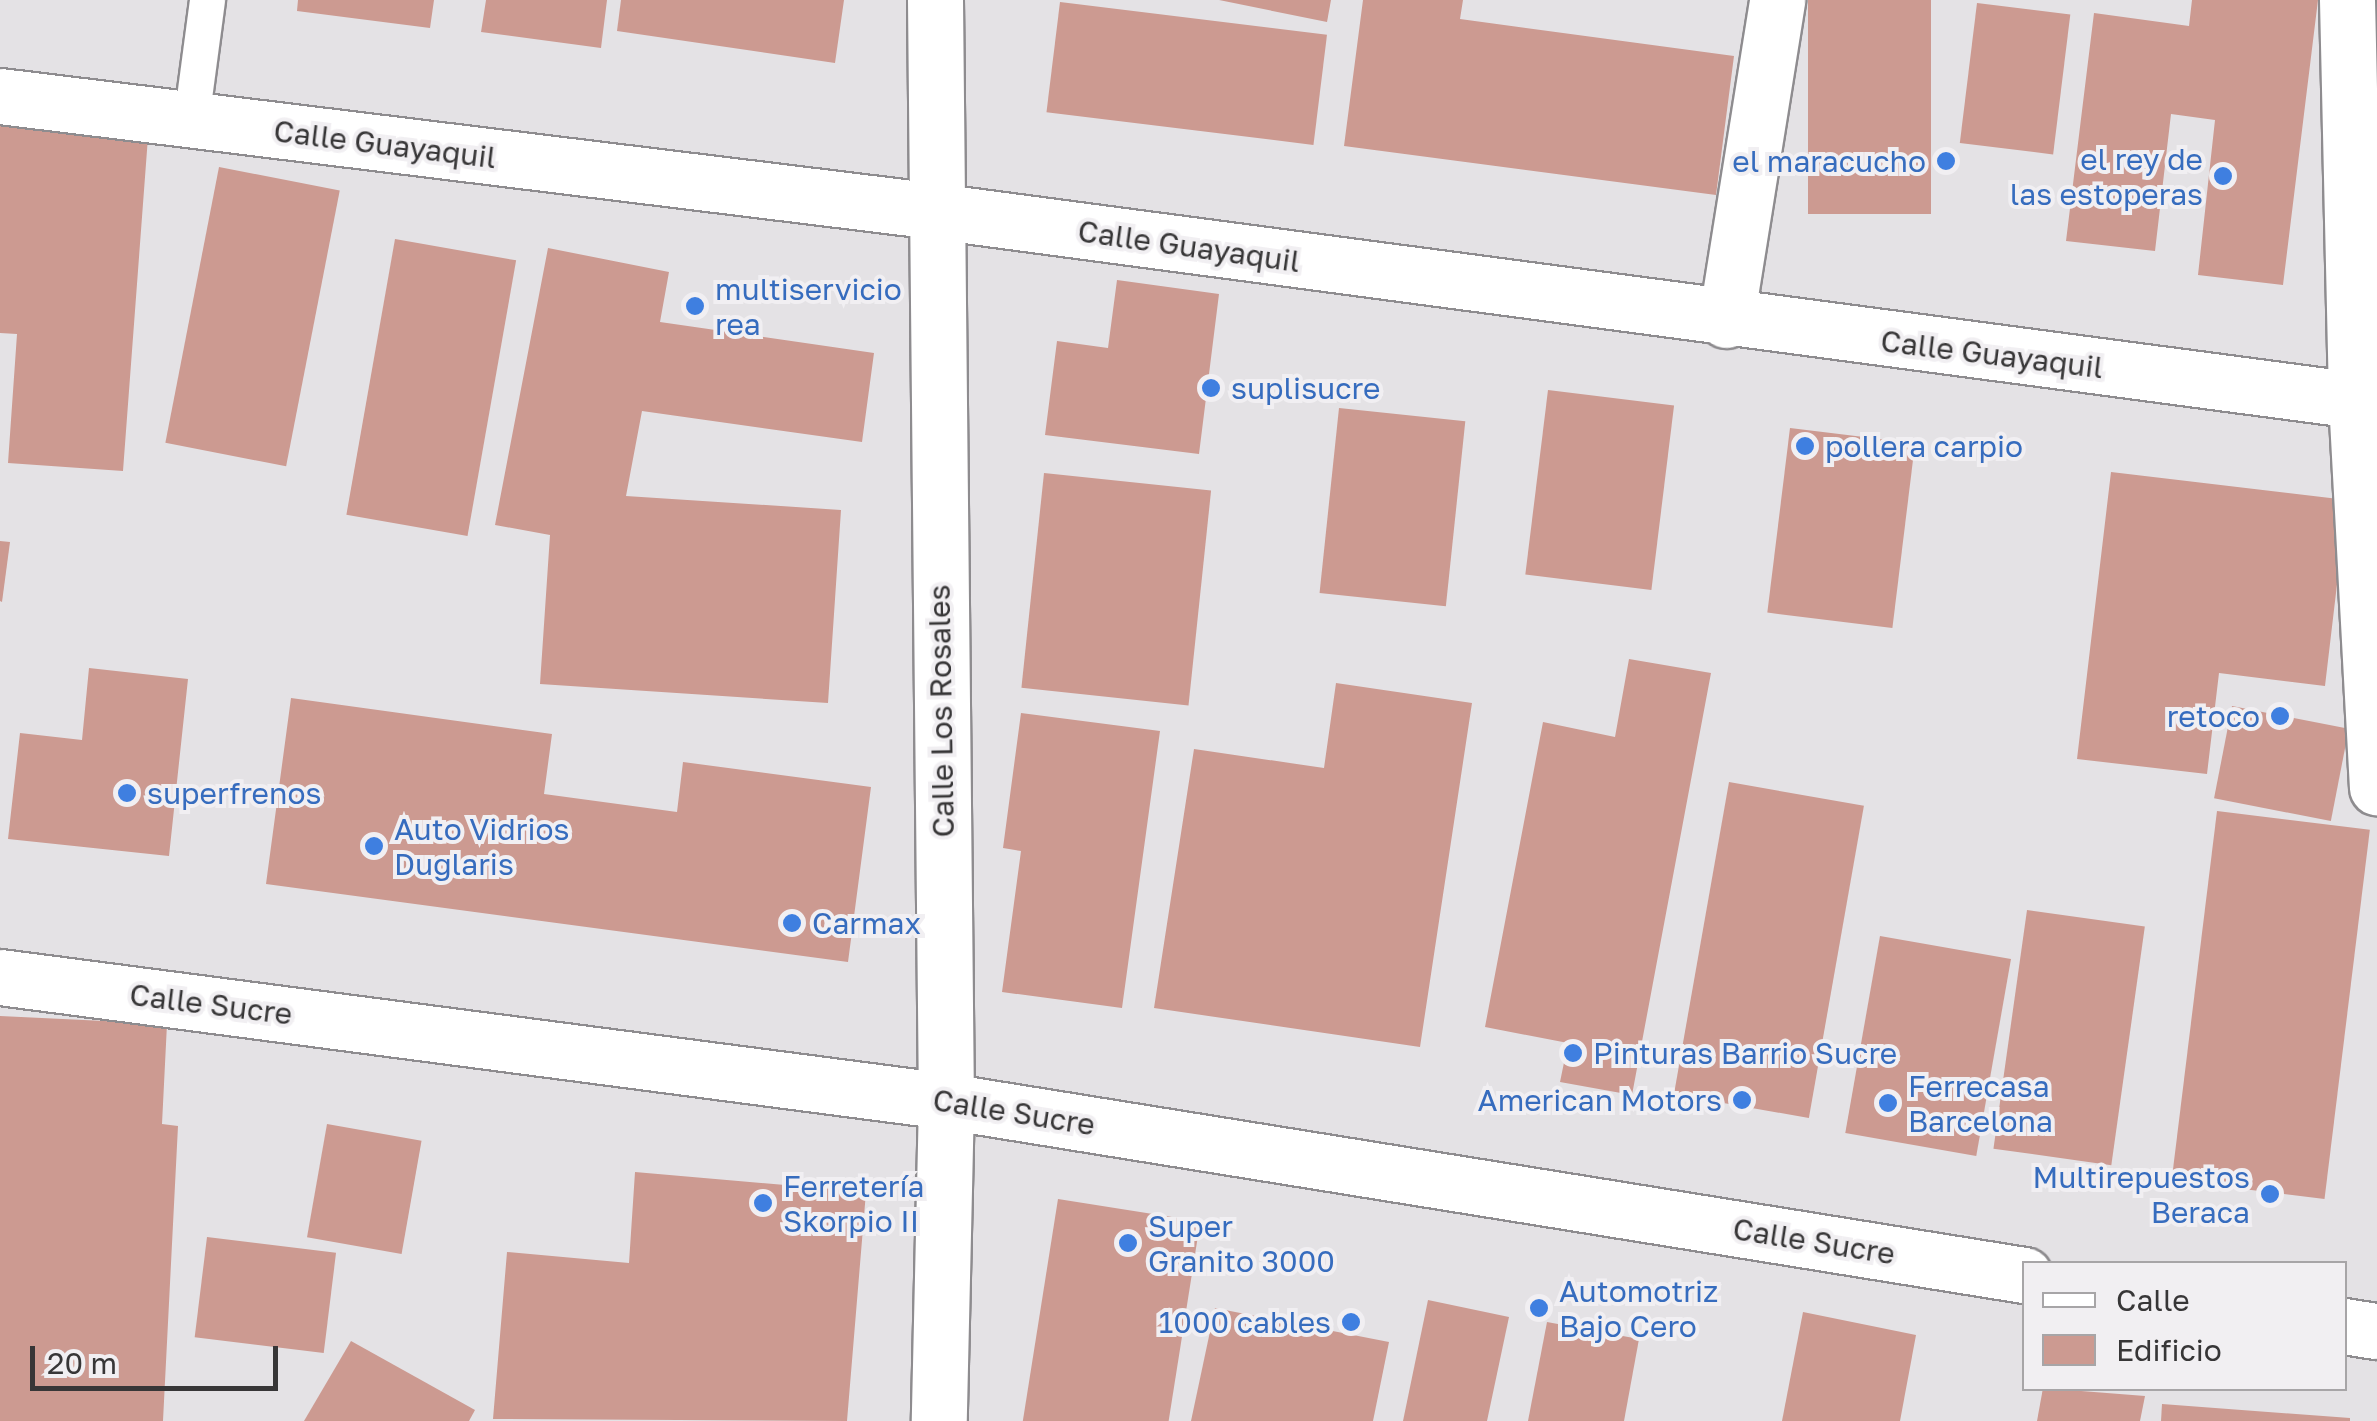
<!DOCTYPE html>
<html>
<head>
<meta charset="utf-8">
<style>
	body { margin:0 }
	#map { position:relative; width:2377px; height:1421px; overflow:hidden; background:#e4e2e5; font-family:"Golos Text",sans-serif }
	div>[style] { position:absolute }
	.building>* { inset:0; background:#cc9a91; transform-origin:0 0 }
	.roads { filter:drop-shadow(2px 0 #8e8c8f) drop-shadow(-2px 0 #8e8c8f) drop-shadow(0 2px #8e8c8f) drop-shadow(0 -2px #8e8c8f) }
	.service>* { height:35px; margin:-17.5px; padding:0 17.5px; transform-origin:17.5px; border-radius:17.5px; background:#fff }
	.minor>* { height:55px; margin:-27.5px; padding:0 27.5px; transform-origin:27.5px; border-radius:27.5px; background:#fff }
	.tertiary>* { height:55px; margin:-27.5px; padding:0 27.5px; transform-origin:27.5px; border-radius:27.5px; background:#fff }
	.dots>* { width:28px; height:28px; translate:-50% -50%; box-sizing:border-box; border:5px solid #f1eff2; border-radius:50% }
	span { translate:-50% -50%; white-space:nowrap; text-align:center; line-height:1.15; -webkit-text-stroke:8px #f1eff2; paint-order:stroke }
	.street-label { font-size:30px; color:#373637 }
	.shop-label { font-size:30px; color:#366cbe }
	.right { translate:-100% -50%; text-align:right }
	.left { translate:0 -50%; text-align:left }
	.legend { position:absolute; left:2022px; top:1261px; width:325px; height:130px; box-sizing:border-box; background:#f1eff2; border:2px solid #a7a5a7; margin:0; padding:12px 18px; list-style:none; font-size:30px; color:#373637 }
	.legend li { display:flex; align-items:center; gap:20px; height:50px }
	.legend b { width:50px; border:2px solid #a7a5a7 }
	.scale { position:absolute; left:30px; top:1346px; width:248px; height:45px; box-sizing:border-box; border:5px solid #373637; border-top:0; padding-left:12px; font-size:30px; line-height:35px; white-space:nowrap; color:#373637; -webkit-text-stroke:8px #f1eff2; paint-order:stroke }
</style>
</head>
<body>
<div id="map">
	<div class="building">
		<i style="clip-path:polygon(298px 0,434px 0,430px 28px,297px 11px)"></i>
		<i style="clip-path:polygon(486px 0,607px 0,601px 48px,481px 32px)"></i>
		<i style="clip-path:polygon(621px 0,844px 0,835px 63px,617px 31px)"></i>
		<i style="clip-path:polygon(1219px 0,1331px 0,1327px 22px)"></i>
		<i style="clip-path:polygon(1363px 0,1463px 0,1460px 19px,1734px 56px,1716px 195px,1344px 146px)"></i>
		<i style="left:1808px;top:0;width:123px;height:214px"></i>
		<i style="clip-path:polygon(2192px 0,2318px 0,2283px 285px,2198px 275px,2215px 120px,2171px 114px,2155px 251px,2066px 241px,2094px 13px,2189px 26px)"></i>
		<i style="left:1060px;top:2px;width:269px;height:111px;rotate:7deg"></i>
		<i style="left:1977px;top:3px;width:94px;height:141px;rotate:7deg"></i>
		<i style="clip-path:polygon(0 125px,148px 137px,123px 471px,8px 463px,17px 334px,0 333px)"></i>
		<i style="left:219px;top:167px;width:123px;height:281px;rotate:11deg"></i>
		<i style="left:395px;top:239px;width:123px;height:280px;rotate:10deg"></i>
		<i style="clip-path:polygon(548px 248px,669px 272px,660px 322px,874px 353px,862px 442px,642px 411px,626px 496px,841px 510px,828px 703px,540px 684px,550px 535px,495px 525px)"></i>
		<i style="clip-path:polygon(1117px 280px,1219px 294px,1199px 454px,1045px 435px,1057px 341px,1108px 348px)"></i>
		<i style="left:1548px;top:390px;width:127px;height:186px;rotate:7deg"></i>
		<i style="left:1339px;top:408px;width:127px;height:186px;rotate:6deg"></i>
		<i style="left:1790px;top:428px;width:126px;height:186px;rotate:7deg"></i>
		<i style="clip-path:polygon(2111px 472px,2347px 500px,2325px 686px,2219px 673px,2207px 774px,2077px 759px)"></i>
		<i style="left:1044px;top:473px;width:168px;height:216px;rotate:6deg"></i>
		<i style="clip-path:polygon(0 541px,10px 542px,2px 602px,0 601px)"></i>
		<i style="clip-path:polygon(1629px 659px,1711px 673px,1632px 1095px,1560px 1082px,1568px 1043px,1485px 1027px,1543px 722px,1615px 737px)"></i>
		<i style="clip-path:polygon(89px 668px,188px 679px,169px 856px,8px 839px,20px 733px,82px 740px)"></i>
		<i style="clip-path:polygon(1336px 683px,1472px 703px,1420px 1047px,1154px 1008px,1194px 749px,1324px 768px)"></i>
		<i style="clip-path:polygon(291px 698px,552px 734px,544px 794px,677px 812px,683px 762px,871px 787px,848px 962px,266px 884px)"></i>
		<i style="left:2232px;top:706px;width:119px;height:94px;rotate:11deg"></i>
		<i style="clip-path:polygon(1021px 713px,1160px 731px,1122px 1008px,1002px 992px,1021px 851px,1003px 848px)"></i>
		<i style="left:1729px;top:782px;width:137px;height:317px;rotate:10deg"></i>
		<i style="left:2217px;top:811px;width:154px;height:372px;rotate:7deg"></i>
		<i style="left:2027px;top:910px;width:119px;height:241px;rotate:8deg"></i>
		<i style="left:1880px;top:936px;width:133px;height:200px;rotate:10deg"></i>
		<i style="clip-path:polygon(0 1016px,167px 1024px,162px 1124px,178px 1126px,163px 1421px,0 1421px)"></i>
		<i style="left:327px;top:1124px;width:96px;height:115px;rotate:10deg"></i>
		<i style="clip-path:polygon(635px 1172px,866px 1192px,847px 1421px,493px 1419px,507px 1252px,629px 1263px)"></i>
		<i style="left:1058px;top:1199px;width:144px;height:225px;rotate:9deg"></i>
		<i style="left:207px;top:1237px;width:130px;height:101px;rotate:7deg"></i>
		<i style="clip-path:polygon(1428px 1300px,1509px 1317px,1487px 1421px,1403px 1421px)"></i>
		<i style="clip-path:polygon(1215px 1308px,1389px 1342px,1373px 1421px,1191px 1421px)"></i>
		<i style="clip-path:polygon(1803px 1312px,1916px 1335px,1900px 1421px,1782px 1421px)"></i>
		<i style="clip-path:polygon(1547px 1322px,1639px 1339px,1624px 1421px,1528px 1421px)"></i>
		<i style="clip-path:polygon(351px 1341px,475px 1410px,469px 1421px,304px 1421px)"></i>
		<i style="clip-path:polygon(2043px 1388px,2145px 1396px,2140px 1421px,2037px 1421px)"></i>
		<i style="clip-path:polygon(2162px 1404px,2350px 1418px,2350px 1421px,2161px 1421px)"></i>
	</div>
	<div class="roads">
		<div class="service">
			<i style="left:191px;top:120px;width:121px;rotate:-82.4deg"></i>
		</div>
		<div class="minor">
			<i style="left:935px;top:0;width:1101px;rotate:89.43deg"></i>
			<i style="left:946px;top:1101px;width:320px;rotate:91.3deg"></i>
			<i style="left:2347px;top:0;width:400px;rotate:88.7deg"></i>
			<i style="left:2356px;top:400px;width:388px;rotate:86.9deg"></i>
			<i style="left:0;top:96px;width:942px;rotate:7.01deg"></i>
			<i style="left:935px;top:211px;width:1455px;rotate:7.58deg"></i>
			<i style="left:1726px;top:320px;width:324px;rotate:-80.9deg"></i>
		</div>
		<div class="tertiary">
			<i style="left:0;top:977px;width:954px;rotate:7.47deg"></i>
			<i style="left:946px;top:1101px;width:1092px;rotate:9.17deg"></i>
			<i style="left:2344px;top:1326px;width:33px;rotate:9deg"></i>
		</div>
	</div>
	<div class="dots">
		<i style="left:1946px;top:161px;background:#3f7fe0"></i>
		<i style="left:2223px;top:176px;background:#3f7fe0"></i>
		<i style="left:695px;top:306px;background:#3f7fe0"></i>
		<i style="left:1211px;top:388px;background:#3f7fe0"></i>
		<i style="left:1805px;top:446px;background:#3f7fe0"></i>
		<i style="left:2280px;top:716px;background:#3f7fe0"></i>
		<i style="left:127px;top:793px;background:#3f7fe0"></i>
		<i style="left:374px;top:846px;background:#3f7fe0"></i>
		<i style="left:792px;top:923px;background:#3f7fe0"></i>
		<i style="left:1573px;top:1053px;background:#3f7fe0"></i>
		<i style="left:1742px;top:1100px;background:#3f7fe0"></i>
		<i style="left:1888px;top:1103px;background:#3f7fe0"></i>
		<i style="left:2270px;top:1194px;background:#3f7fe0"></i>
		<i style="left:763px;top:1203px;background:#3f7fe0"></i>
		<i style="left:1128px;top:1243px;background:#3f7fe0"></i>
		<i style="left:1539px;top:1308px;background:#3f7fe0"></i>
		<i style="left:1351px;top:1322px;background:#3f7fe0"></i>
	</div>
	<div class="street-label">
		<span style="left:385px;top:144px;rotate:7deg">Calle Guayaquil</span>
		<span style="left:1189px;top:246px;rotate:8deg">Calle Guayaquil</span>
		<span style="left:1992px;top:354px;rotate:7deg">Calle Guayaquil</span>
		<span style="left:941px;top:711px;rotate:-91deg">Calle Los Rosales</span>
		<span style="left:211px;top:1004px;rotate:7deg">Calle Sucre</span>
		<span style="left:1014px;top:1112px;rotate:9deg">Calle Sucre</span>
		<span style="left:1814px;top:1241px;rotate:9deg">Calle Sucre</span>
	</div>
	<div class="shop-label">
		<span class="right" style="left:2203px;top:176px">el rey de<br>las estoperas</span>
		<span class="right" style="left:1926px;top:161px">el maracucho</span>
		<span class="left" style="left:715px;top:306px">multiservicio<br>rea</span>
		<span class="left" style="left:1231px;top:388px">suplisucre</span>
		<span class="left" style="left:1825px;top:446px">pollera carpio</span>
		<span class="right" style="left:2260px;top:716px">retoco</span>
		<span class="left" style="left:147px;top:793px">superfrenos</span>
		<span class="left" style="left:394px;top:846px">Auto Vidrios<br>Duglaris</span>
		<span class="left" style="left:812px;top:923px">Carmax</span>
		<span class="left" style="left:1593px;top:1053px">Pinturas Barrio Sucre</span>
		<span class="left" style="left:1908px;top:1103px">Ferrecasa<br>Barcelona</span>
		<span class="right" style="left:1722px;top:1100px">American Motors</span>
		<span class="right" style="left:2250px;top:1194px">Multirepuestos<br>Beraca</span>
		<span class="left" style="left:783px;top:1203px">Ferretería<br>Skorpio II</span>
		<span class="left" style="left:1148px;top:1243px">Super<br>Granito 3000</span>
		<span class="left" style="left:1559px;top:1308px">Automotriz<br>Bajo Cero</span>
		<span class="right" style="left:1331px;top:1322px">1000 cables</span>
	</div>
	<ul class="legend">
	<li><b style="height:12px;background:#fff"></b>Calle</li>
	<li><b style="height:28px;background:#cc9a91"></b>Edificio</li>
	</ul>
	<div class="scale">20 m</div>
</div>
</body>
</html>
